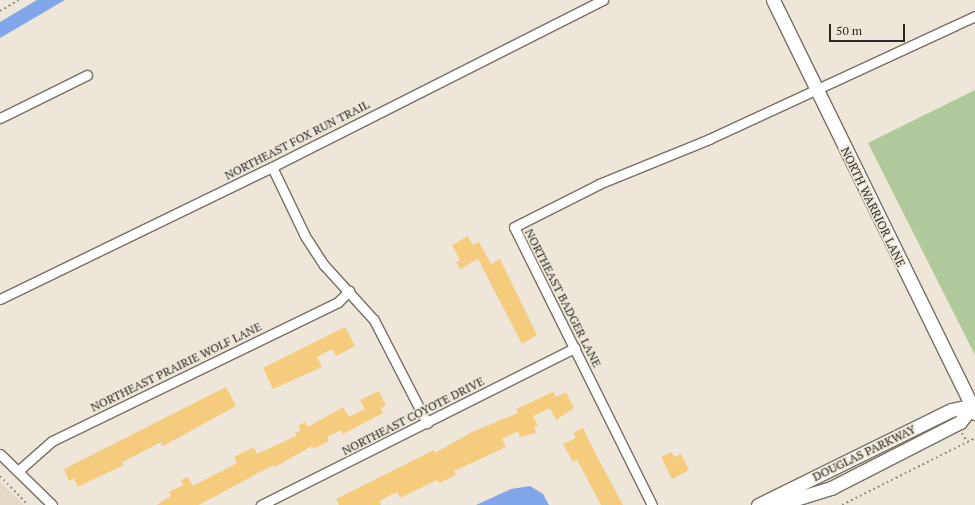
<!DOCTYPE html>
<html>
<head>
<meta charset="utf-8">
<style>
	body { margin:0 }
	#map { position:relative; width:975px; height:505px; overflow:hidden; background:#ede6d9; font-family:"PT Serif",serif }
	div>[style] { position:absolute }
	.built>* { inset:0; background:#e5dac8 }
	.green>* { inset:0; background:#b0c99a }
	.water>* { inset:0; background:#81a6ea }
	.building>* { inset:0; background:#f5cc7d }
	.path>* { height:2px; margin-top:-1px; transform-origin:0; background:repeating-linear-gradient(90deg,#949086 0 2px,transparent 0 5px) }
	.roads { filter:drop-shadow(1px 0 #767064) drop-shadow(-1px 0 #767064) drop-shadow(0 1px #767064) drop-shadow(0 -1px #767064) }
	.street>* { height:9px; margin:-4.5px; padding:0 4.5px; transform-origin:4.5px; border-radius:4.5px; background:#fff }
	.secondary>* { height:13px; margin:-6.5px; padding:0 6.5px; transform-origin:6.5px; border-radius:6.5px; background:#fff }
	span { translate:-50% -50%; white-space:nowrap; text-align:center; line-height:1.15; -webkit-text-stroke:3.5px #ede6d9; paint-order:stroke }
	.street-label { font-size:12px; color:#2b2924 }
	.scale { position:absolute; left:829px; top:24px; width:76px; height:18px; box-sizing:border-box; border:2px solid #2b2924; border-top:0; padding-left:5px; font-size:12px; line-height:14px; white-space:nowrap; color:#2b2924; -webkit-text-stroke:3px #ede6d9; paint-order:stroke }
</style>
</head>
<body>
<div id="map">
	<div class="built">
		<i style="clip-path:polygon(0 481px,3px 485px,24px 505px,0 505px)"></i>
	</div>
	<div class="green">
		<i style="clip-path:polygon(975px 90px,975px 355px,868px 143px)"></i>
	</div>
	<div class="water">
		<i style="clip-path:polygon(37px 0,65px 0,0 38px,0 22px)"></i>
		<i style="clip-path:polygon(530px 486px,543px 494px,549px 505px,476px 505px,511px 489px)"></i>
	</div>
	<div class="building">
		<i style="clip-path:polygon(468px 236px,473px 245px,479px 242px,491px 264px,500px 259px,537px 335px,522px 344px,478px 259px,460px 269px,456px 262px,460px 260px,452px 245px)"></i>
		<i style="clip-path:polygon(345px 327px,355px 346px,336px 356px,332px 349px,317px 357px,322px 367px,273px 389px,263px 368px)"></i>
		<i style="clip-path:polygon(226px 387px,236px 406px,167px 444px,162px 446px,161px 442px,140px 453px,122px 462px,124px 465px,88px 482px,78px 487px,74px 478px,69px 481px,64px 469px)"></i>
		<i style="clip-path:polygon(379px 391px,386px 406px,380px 408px,383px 413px,343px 434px,341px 430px,327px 437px,329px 441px,313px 449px,312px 446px,275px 467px,273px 465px,199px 505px,157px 505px,171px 496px,169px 492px,183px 485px,181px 480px,188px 477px,193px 486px,237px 463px,234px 457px,254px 447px,257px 454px,296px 436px,295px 433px,301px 431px,298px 426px,305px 422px,308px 427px,343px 407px,349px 417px,365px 409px,360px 400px)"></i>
		<i style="clip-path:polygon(553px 392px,556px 397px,566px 392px,574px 408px,556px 420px,550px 408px,533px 416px,538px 426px,534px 427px,536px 433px,520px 437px,518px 431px,502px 439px,506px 447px,454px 471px,456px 475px,439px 483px,437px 480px,400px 498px,397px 492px,379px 501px,381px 505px,339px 505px,336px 499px,434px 450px,435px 453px,472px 432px,518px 413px,516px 409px)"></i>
		<i style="clip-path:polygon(583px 428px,590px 443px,623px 505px,601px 505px,577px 460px,573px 462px,563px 444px,576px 438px,573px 433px)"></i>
		<i style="clip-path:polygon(672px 452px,674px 457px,681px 454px,689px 470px,672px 479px,661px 457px)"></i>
	</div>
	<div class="path">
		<i style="left:0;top:11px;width:22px;rotate:-30deg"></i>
		<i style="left:962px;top:433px;width:10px;rotate:61deg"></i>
		<i style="left:0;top:476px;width:40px;rotate:46deg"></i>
		<i style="left:842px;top:505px;width:149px;rotate:-26.7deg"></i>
	</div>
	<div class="roads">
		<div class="street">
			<i style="left:0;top:118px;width:97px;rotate:-26.3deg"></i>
			<i style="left:272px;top:167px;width:76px;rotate:64.4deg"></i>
			<i style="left:305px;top:236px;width:35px;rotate:57deg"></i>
			<i style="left:324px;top:265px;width:74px;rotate:47.7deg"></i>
			<i style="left:374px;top:320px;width:116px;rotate:62.8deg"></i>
			<i style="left:0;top:299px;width:302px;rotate:-25.9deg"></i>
			<i style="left:272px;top:167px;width:371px;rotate:-26.8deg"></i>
			<i style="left:0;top:454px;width:73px;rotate:44.4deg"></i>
			<i style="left:18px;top:471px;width:45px;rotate:-41.4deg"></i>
			<i style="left:52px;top:441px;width:318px;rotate:-25.9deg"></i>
			<i style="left:338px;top:302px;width:16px;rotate:-45deg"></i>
			<i style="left:261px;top:505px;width:351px;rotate:-26.6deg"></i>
			<i style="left:652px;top:505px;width:310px;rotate:-116.4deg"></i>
			<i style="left:514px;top:227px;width:95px;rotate:-26.8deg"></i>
			<i style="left:599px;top:184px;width:119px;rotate:-22.2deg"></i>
			<i style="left:709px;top:139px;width:293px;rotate:-24.8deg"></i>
		</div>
		<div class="secondary">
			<i style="left:773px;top:0;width:460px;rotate:63.9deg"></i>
			<i style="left:758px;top:505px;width:215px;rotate:-26.2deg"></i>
			<i style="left:951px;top:410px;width:25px;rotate:-12deg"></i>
			<i style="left:776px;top:505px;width:58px;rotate:-17.2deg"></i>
			<i style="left:831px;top:488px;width:145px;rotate:-27.1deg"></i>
			<i style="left:960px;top:422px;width:19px;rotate:-51deg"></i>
		</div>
	</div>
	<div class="street-label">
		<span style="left:297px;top:140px;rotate:-27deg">NORTHEAST FOX RUN TRAIL</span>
		<span style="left:873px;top:207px;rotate:64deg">NORTH WARRIOR LANE</span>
		<span style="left:563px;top:298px;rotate:63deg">NORTHEAST BADGER LANE</span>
		<span style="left:176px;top:367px;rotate:-26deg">NORTHEAST PRAIRIE WOLF LANE</span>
		<span style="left:413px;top:416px;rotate:-27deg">NORTHEAST COYOTE DRIVE</span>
		<span style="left:864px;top:453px;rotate:-26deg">DOUGLAS PARKWAY</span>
	</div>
	<div class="scale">50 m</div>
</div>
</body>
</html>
